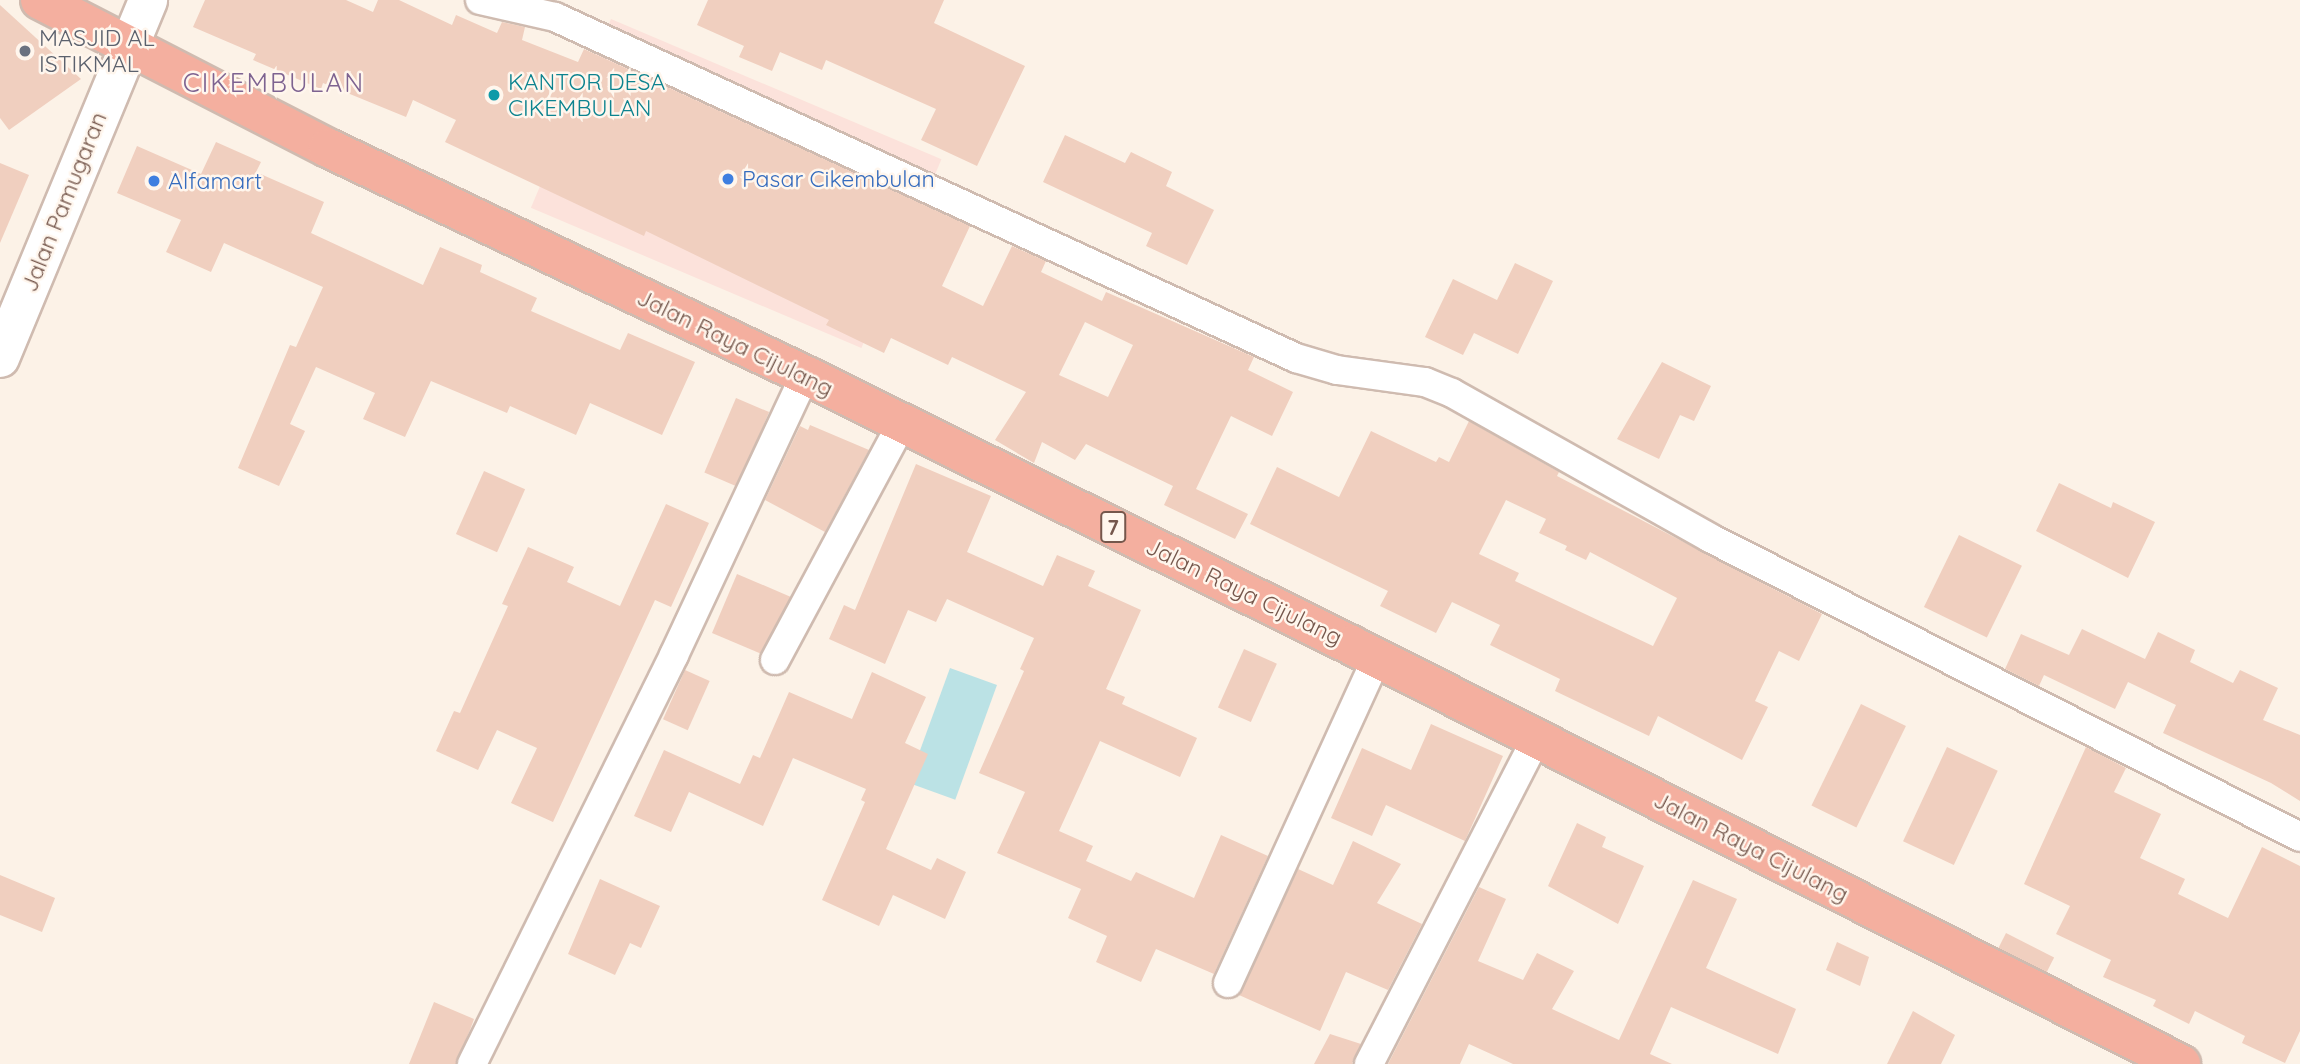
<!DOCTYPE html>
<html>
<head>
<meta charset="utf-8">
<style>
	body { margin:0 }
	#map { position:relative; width:2300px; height:1064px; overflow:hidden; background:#fcf2e7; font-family:Quicksand,sans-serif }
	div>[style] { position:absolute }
	.commercial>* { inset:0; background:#fce2db; transform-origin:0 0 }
	.water>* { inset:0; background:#bbe2e5; transform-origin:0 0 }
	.building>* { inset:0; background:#f0cfbf; transform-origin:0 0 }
	.roads { filter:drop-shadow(2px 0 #cfbbb0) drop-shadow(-2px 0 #cfbbb0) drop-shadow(0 2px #cfbbb0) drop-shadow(0 -2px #cfbbb0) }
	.street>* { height:28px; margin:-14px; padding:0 14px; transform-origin:14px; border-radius:14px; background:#fff }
	.secondary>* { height:38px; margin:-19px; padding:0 19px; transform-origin:19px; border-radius:19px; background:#fff }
	.highway>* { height:38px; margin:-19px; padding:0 19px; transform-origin:19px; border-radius:19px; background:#f4af9f }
	.dots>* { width:19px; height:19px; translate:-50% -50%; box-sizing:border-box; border:4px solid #fff6ed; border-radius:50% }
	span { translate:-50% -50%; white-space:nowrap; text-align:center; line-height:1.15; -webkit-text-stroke:5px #fff6ed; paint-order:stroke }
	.shield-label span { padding:2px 5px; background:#fff6ed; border:2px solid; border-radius:5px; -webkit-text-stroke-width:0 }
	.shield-label { font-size:21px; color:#75574c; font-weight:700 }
	.worship-label { font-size:23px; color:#5b616d }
	.left { translate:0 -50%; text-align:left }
	.culture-label { font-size:23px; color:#0d838f }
	.shop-label { font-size:23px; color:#366cbe }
	.street-label { font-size:23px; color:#75574c }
	.quarter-label { font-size:26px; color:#7e6391; letter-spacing:2px }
</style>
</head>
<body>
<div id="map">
	<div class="commercial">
		<i style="left:611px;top:19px;width:359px;height:205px;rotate:23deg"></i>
	</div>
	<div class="water">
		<i style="left:950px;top:668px;width:50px;height:122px;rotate:20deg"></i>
	</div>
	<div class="building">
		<i style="clip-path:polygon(evenodd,205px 0,346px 0,373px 12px,378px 0,399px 0,452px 25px,456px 15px,497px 33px,502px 22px,525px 27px,522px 40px,578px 62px,584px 49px,970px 226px,942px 286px,983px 306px,1012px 246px,1046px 261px,1041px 272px,1102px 301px,1106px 292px,1254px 357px,1248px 370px,1293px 392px,1272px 436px,1231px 416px,1196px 489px,1248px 514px,1235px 539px,1164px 505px,1173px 486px,1086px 444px,1075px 460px,1042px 442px,1034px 463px,995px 440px,1026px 392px,952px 357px,948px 365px,891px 338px,884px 353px,826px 325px,829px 320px,646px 231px,644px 236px,445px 142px,456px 120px,413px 100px,406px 117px,323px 83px,321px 89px,253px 60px,256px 54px,193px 27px,205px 0,1085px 322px,1133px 345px,1108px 397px,1059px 375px,1085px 322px)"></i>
		<i style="clip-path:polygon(708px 0,944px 0,934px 23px,1025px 66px,977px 166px,921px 140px,936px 109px,826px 60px,822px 70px,780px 52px,772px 71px,739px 57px,744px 46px,697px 25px)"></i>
		<i style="clip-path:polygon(0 5px,81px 79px,9px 130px,0 118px)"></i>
		<i style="clip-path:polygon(1065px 135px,1125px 163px,1131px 152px,1172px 172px,1166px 186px,1214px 210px,1187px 265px,1146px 246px,1152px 233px,1043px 182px)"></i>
		<i style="clip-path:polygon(216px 142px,261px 162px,256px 172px,324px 202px,311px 233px,423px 285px,440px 247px,482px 265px,480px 272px,537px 298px,531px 311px,620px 350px,628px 333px,695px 362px,662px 435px,590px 403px,576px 435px,510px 406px,507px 413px,431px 381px,405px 437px,363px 419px,375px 393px,316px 367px,290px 424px,305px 431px,279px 486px,238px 468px,290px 345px,296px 347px,323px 287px,224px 243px,211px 272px,166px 252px,181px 220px,117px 193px,137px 146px,201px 174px)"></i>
		<i style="clip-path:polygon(0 163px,29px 175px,0 243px)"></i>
		<i style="clip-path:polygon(1515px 263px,1553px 281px,1518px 354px,1474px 333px,1463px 355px,1425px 337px,1453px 279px,1497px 300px)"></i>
		<i style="clip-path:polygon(1662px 362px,1711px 386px,1694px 421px,1680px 415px,1659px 459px,1617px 439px)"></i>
		<i style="left:736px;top:398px;width:36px;height:81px;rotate:23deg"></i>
		<i style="clip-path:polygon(evenodd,1469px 421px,1559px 472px,1557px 476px,1822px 614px,1799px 661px,1779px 651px,1755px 701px,1768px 707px,1742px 760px,1658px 716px,1649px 736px,1555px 691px,1560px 679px,1490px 645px,1500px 625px,1452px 602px,1436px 633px,1380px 606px,1388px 591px,1250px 524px,1277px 467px,1339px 497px,1371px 431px,1436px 462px,1439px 457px,1449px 462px,1469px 421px,1506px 500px,1546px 519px,1539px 533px,1567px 546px,1565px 550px,1586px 560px,1590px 552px,1677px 598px,1653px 646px,1515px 581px,1519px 573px,1479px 554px,1506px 500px)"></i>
		<i style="clip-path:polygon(810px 425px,869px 450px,825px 532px,765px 500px,800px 426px,808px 430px)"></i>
		<i style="clip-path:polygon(916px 464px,991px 496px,967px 552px,1043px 586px,1057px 555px,1095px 571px,1088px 586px,1141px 610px,1106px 689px,1125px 697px,1122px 704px,1197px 738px,1180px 777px,1100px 741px,1059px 831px,1093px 846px,1086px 861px,1131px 881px,1136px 872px,1194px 898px,1221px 835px,1268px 856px,1214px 974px,1156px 949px,1141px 982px,1096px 962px,1107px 936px,1068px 918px,1081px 889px,997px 853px,1025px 792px,979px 773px,1024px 671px,1020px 669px,1034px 638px,947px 599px,936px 622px,908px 610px,885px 664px,829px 639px,844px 605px,855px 610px)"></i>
		<i style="left:484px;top:471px;width:45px;height:69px;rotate:24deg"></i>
		<i style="clip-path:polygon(2059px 483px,2111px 508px,2113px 502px,2155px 522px,2128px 578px,2036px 531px)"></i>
		<i style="clip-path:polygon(666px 504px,709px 523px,671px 607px,655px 600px,553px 822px,511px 803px,537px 748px,497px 730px,478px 770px,436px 751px,454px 711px,460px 713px,508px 606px,502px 604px,528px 547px,574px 567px,567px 582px,620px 606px)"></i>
		<i style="left:1959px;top:535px;width:70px;height:80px;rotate:26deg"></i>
		<i style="left:737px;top:574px;width:58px;height:64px;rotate:23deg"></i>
		<i style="clip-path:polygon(2082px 629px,2145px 659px,2158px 632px,2195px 650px,2190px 662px,2233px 683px,2240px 670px,2278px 688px,2263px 720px,2300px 735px,2300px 801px,2271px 783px,2163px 733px,2176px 705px,2128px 682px,2115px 709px,2044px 675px,2039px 686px,2005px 669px,2021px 634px,2069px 655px)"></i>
		<i style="left:1244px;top:649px;width:36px;height:64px;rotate:24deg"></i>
		<i style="left:685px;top:670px;width:27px;height:54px;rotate:24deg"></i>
		<i style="clip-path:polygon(872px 672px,926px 697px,905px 743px,928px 754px,886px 849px,931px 870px,937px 858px,966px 872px,945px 919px,893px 895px,879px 926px,822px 900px,865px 802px,861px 800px,866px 789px,793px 758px,763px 826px,689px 792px,671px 832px,634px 816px,664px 750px,740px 784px,753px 755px,760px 758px,789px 692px,852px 719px)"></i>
		<i style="left:1861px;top:704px;width:50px;height:113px;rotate:26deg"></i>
		<i style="clip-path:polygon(1431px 724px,1503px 756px,1465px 841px,1386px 805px,1372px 836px,1331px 818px,1362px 748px,1411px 770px)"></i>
		<i style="left:1947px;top:747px;width:56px;height:104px;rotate:25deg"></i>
		<i style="clip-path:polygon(2086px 747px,2126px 768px,2114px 792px,2161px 814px,2140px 858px,2185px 879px,2178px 894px,2228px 918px,2262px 847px,2300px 866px,2300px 1031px,2285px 1063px,2242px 1043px,2245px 1036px,2195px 1011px,2189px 1024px,2153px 1006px,2156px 1000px,2103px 977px,2111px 960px,2056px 934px,2070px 906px,2024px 884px)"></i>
		<i style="clip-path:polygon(1577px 823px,1606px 837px,1602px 847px,1644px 866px,1618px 924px,1548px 886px)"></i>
		<i style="clip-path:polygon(1353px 841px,1401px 864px,1377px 903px,1422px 924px,1388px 990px,1346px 972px,1320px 1031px,1239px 995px,1298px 869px,1333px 885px)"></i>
		<i style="clip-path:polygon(0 875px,55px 898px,42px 932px,0 915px)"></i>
		<i style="clip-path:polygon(600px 879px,660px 906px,641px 948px,630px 943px,615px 975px,568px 954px)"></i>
		<i style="clip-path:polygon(1693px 880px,1737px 899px,1706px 968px,1796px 1009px,1778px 1054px,1671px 1007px,1650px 1054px,1672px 1064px,1513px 1064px,1469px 1044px,1460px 1064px,1388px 1064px,1479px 887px,1506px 899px,1478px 961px,1523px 980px,1537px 953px,1574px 971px,1552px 1009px,1619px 1040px)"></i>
		<i style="left:2006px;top:933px;width:54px;height:17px;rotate:27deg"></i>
		<i style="clip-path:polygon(1837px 942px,1869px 957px,1860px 986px,1826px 970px)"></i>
		<i style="clip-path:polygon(434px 1002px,474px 1019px,470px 1030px,456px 1064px,409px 1064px)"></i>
		<i style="clip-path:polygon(1913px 1011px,1955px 1035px,1941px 1064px,1887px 1064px)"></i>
		<i style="clip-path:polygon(1330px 1034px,1361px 1044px,1352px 1064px,1314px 1064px)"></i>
	</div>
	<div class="roads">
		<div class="street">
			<i style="left:480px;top:0;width:77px;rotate:12.8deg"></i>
			<i style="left:555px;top:17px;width:816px;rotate:24.71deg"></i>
			<i style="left:1296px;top:358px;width:43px;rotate:16.3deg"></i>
			<i style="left:1337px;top:370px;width:89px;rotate:7.8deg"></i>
			<i style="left:1425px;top:382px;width:29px;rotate:22deg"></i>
			<i style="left:1452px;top:393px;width:296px;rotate:29.3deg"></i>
			<i style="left:1710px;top:538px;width:661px;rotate:26.87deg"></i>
			<i style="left:775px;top:660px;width:269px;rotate:-61.8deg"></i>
			<i style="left:1228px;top:983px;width:358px;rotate:-65.4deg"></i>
			<i style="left:472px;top:1064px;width:456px;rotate:-63.7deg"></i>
			<i style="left:674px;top:655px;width:309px;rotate:-64.9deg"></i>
			<i style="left:1369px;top:1064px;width:365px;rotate:-62.8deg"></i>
		</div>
		<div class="secondary">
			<i style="left:0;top:358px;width:387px;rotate:-67.5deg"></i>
		</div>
		<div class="highway">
			<i style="left:40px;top:0;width:324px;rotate:27.2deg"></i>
			<i style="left:328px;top:148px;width:528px;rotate:25.45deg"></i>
			<i style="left:805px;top:375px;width:609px;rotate:26.31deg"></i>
			<i style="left:1351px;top:645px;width:930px;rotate:26.79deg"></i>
		</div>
	</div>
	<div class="dots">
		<i style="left:25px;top:51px;background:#6b7280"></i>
		<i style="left:494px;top:95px;background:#0f9aa8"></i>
		<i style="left:728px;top:179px;background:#3f7fe0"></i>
		<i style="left:154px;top:181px;background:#3f7fe0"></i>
	</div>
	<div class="shield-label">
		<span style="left:1113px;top:527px">7</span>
	</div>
	<div class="worship-label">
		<span class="left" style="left:39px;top:51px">MASJID AL<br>ISTIKMAL</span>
	</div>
	<div class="culture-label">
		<span class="left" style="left:508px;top:95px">KANTOR DESA<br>CIKEMBULAN</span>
	</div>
	<div class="shop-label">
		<span class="left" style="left:742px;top:179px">Pasar Cikembulan</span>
		<span class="left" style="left:168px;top:181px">Alfamart</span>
	</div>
	<div class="street-label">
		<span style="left:64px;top:202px;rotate:-68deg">Jalan Pamugaran</span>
		<span style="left:735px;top:343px;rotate:26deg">Jalan Raya Cijulang</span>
		<span style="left:1244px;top:592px;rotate:26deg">Jalan Raya Cijulang</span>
		<span style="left:1751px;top:847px;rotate:27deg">Jalan Raya Cijulang</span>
	</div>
	<div class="quarter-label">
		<span style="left:274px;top:83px">CIKEMBULAN</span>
	</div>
</div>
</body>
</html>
